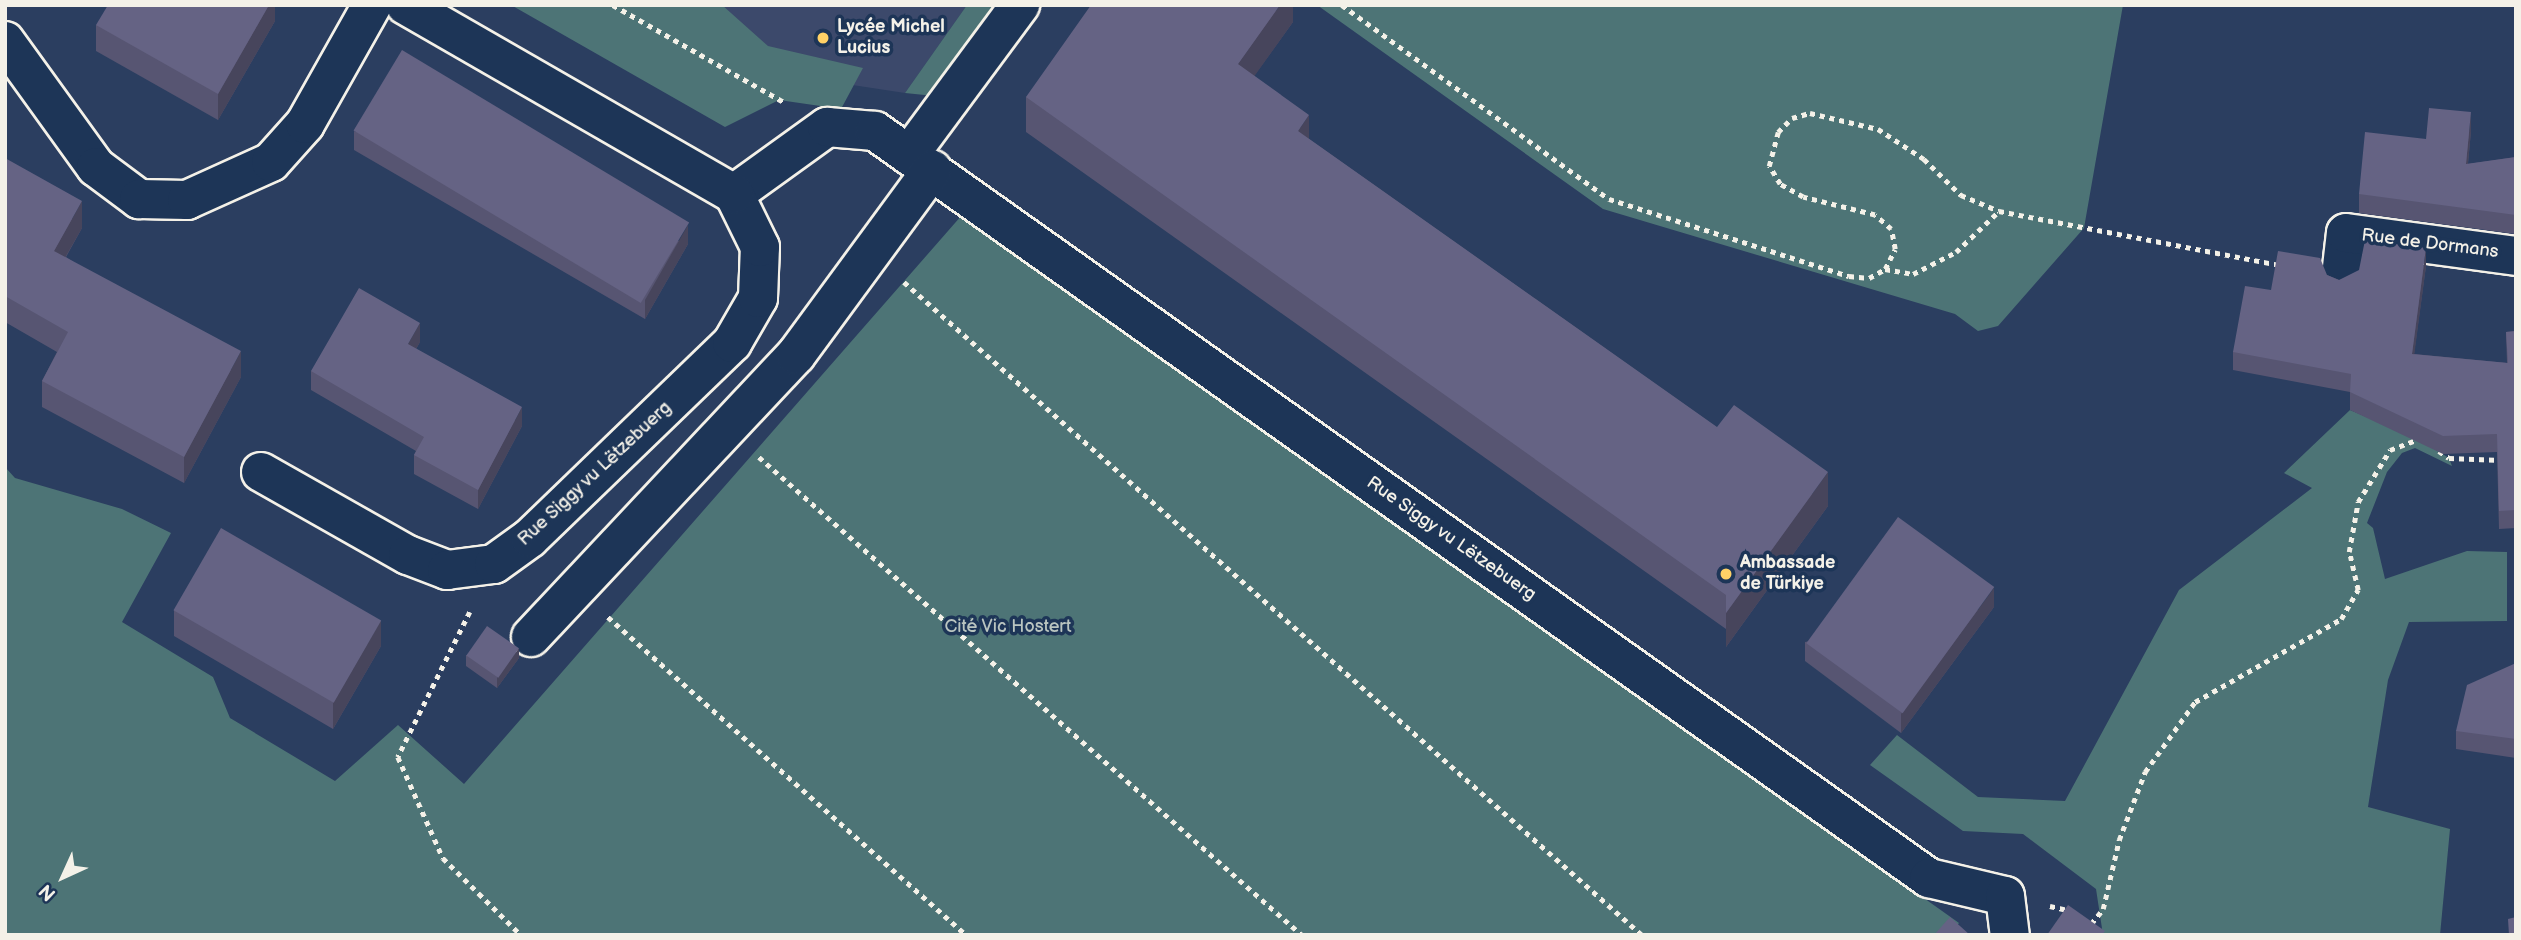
<!DOCTYPE html>
<html>
<head>
<meta charset="utf-8">
<style>
	body { margin:0 }
	#map { position:relative; width:2521px; height:940px; overflow:hidden; background:#2b3e60; font-family:"Balsamiq Sans",sans-serif }
	div>[style] { position:absolute }
	.built>* { inset:0; background:#3c496b }
	.green>* { inset:0; background:#4d7476 }
	.path>* { height:4.5px; margin-top:-2.25px; transform-origin:0; background:repeating-linear-gradient(90deg,#f4f1e8 0 5px,transparent 0 10px) }
	.roads { filter:drop-shadow(2px 0 #f4f1e8) drop-shadow(-2px 0 #f4f1e8) drop-shadow(0 2px #f4f1e8) drop-shadow(0 -2px #f4f1e8) }
	.minor>* { height:38px; margin:-19px; padding:0 19px; transform-origin:19px; border-radius:19px; background:#1d3557 }
	.wall>* { inset:0; background:#575572 }
	.shaded-wall>* { inset:0; background:#47455c }
	.building>* { inset:0; background:#656384; transform-origin:0 0 }
	.dots>* { width:19px; height:19px; translate:-50% -50%; box-sizing:border-box; border:4px solid #1d3557; border-radius:50% }
	span { translate:-50% -50%; white-space:nowrap; text-align:center; line-height:1.15; -webkit-text-stroke:7px #1d3557; paint-order:stroke }
	.poi-label { font-size:18px; color:#f4f1e8; font-weight:700 }
	.left { translate:0 -50%; text-align:left }
	.street-label { font-size:18px; color:#f4f1e8 }
	.park-label { font-size:18px; color:#bac5c0 }
	.frame { position:absolute; inset:0; border:7px solid #f4f1e8; pointer-events:none }
	.north { position:absolute; left:28px; top:842px; width:70px; height:70px; -webkit-text-stroke:5px #1d3557; paint-order:stroke; rotate:225deg; font-size:19px; font-weight:700; line-height:28px; text-align:center; color:#f4f1e8 }
	.north::after { content:''; display:block; margin:auto; width:24px; height:32px; background:#f4f1e8; clip-path:polygon(50% 0,100% 100%,50% 72%,0 100%) }
</style>
</head>
<body>
<div id="map">
	<div class="built">
		<i style="clip-path:polygon(644px 5px,967px 5px,905px 93px,760px 71px)"></i>
	</div>
	<div class="green">
		<i style="clip-path:polygon(511px 5px,722px 5px,768px 46px,863px 68px,841px 109px,779px 100px,725px 127px)"></i>
		<i style="clip-path:polygon(967px 5px,1020px 5px,954px 98px,905px 93px)"></i>
		<i style="clip-path:polygon(1317px 5px,2123px 5px,2084px 228px,1998px 326px,1978px 331px,1955px 314px,1603px 209px)"></i>
		<i style="clip-path:polygon(962px 215px,1959px 923px,1949px 935px,5px 935px,5px 467px,15px 478px,122px 509px,171px 533px,122px 622px,213px 677px,230px 718px,335px 781px,398px 725px,464px 784px)"></i>
		<i style="clip-path:polygon(2350px 410px,2418px 439px,2449px 458px,2452px 466px,2415px 448px,2402px 453px,2387px 472px,2367px 523px,2373px 528px,2385px 579px,2467px 551px,2507px 552px,2507px 621px,2409px 622px,2388px 680px,2368px 807px,2450px 829px,2440px 935px,2103px 935px,2096px 889px,2023px 834px,1963px 831px,1870px 765px,1897px 735px,1978px 797px,2065px 801px,2179px 590px,2312px 488px,2284px 473px)"></i>
	</div>
	<div class="path">
		<i style="left:613px;top:5px;width:197px;rotate:29.6deg"></i>
		<i style="left:1342px;top:5px;width:330px;rotate:36deg"></i>
		<i style="left:1609px;top:199px;width:252px;rotate:17.8deg"></i>
		<i style="left:1849px;top:276px;width:20px;rotate:6deg"></i>
		<i style="left:1869px;top:278px;width:18px;rotate:-29deg"></i>
		<i style="left:1885px;top:269px;width:22px;rotate:-63deg"></i>
		<i style="left:1895px;top:249px;width:20px;rotate:-101deg"></i>
		<i style="left:1891px;top:229px;width:21px;rotate:-139deg"></i>
		<i style="left:1875px;top:215px;width:74px;rotate:-166deg"></i>
		<i style="left:1803px;top:197px;width:26px;rotate:-151deg"></i>
		<i style="left:1780px;top:184px;width:21px;rotate:-121deg"></i>
		<i style="left:1769px;top:166px;width:35px;rotate:-75deg"></i>
		<i style="left:1778px;top:132px;width:20px;rotate:-45deg"></i>
		<i style="left:1792px;top:118px;width:19px;rotate:-16deg"></i>
		<i style="left:1810px;top:113px;width:70px;rotate:13.2deg"></i>
		<i style="left:1878px;top:129px;width:55px;rotate:33.1deg"></i>
		<i style="left:1924px;top:159px;width:52px;rotate:44.2deg"></i>
		<i style="left:1961px;top:195px;width:41px;rotate:22.8deg"></i>
		<i style="left:1999px;top:211px;width:285px;rotate:10.9deg"></i>
		<i style="left:1885px;top:269px;width:28px;rotate:10deg"></i>
		<i style="left:1913px;top:274px;width:48px;rotate:-27.1deg"></i>
		<i style="left:1956px;top:252px;width:59px;rotate:-43.6deg"></i>
		<i style="left:904px;top:282px;width:985px;rotate:41.5deg"></i>
		<i style="left:2439px;top:451px;width:12px;rotate:35deg"></i>
		<i style="left:2449px;top:458px;width:52px;rotate:2.2deg"></i>
		<i style="left:759px;top:457px;width:723px;rotate:41.36deg"></i>
		<i style="left:470px;top:612px;width:162px;rotate:116.4deg"></i>
		<i style="left:398px;top:757px;width:111px;rotate:66deg"></i>
		<i style="left:443px;top:858px;width:110px;rotate:44.6deg"></i>
		<i style="left:608px;top:617px;width:479px;rotate:41.6deg"></i>
		<i style="left:2050px;top:906px;width:18px;rotate:13deg"></i>
		<i style="left:2091px;top:924px;width:19px;rotate:-51deg"></i>
		<i style="left:2103px;top:909px;width:71px;rotate:-76.9deg"></i>
		<i style="left:2119px;top:840px;width:73px;rotate:-69.1deg"></i>
		<i style="left:2145px;top:772px;width:86px;rotate:-54.5deg"></i>
		<i style="left:2195px;top:702px;width:168px;rotate:-29.6deg"></i>
		<i style="left:2341px;top:619px;width:34px;rotate:-60deg"></i>
		<i style="left:2358px;top:590px;width:39px;rotate:-103deg"></i>
		<i style="left:2349px;top:552px;width:51px;rotate:-79.8deg"></i>
		<i style="left:2358px;top:502px;width:61px;rotate:-58.4deg"></i>
		<i style="left:2390px;top:450px;width:31px;rotate:-21deg"></i>
	</div>
	<div class="roads">
		<div class="minor">
			<i style="left:5px;top:41px;width:155px;rotate:54.2deg"></i>
			<i style="left:96px;top:167px;width:54px;rotate:36.7deg"></i>
			<i style="left:139px;top:199px;width:48px;rotate:1.2deg"></i>
			<i style="left:187px;top:200px;width:92px;rotate:-24.3deg"></i>
			<i style="left:271px;top:162px;width:51px;rotate:-48.2deg"></i>
			<i style="left:305px;top:124px;width:137px;rotate:-60.6deg"></i>
			<i style="left:909px;top:155px;width:187px;rotate:-53.5deg"></i>
			<i style="left:734px;top:194px;width:115px;rotate:-35.8deg"></i>
			<i style="left:827px;top:127px;width:48px;rotate:4.8deg"></i>
			<i style="left:875px;top:131px;width:1292px;rotate:35.33deg"></i>
			<i style="left:1929px;top:878px;width:78px;rotate:13.3deg"></i>
			<i style="left:2005px;top:896px;width:39px;rotate:83deg"></i>
			<i style="left:2341px;top:276px;width:43px;rotate:-83.4deg"></i>
			<i style="left:2346px;top:233px;width:172px;rotate:7.7deg"></i>
			<i style="left:261px;top:472px;width:169px;rotate:29.5deg"></i>
			<i style="left:408px;top:555px;width:42px;rotate:21deg"></i>
			<i style="left:447px;top:570px;width:47px;rotate:-7.3deg"></i>
			<i style="left:494px;top:564px;width:44px;rotate:-35.8deg"></i>
			<i style="left:530px;top:538px;width:281px;rotate:-44deg"></i>
			<i style="left:732px;top:343px;width:52px;rotate:-60deg"></i>
			<i style="left:758px;top:298px;width:51px;rotate:-87.8deg"></i>
			<i style="left:760px;top:247px;width:59px;rotate:-116.1deg"></i>
			<i style="left:734px;top:194px;width:379px;rotate:-150.1deg"></i>
			<i style="left:531px;top:637px;width:387px;rotate:-46.8deg"></i>
			<i style="left:796px;top:355px;width:230px;rotate:-53.7deg"></i>
		</div>
	</div>
	<div class="wall">
		<i style="clip-path:polygon(275px 5px,275px 21px,218px 120px,96px 51px,96px 25px)"></i>
		<i style="clip-path:polygon(1293px 5px,1293px 22px,1254px 76px,1309px 139px,1828px 506px,1726px 647px,1726px 629px,1026px 132px,1026px 97px)"></i>
		<i style="clip-path:polygon(354px 131px,688px 244px,645px 319px,354px 150px)"></i>
		<i style="clip-path:polygon(2471px 131px,2468px 164px,2516px 157px,2516px 234px,2359px 213px,2359px 194px,2426px 139px)"></i>
		<i style="clip-path:polygon(5px 158px,82px 228px,66px 257px,241px 377px,184px 483px,42px 407px,42px 381px,57px 352px,5px 322px)"></i>
		<i style="clip-path:polygon(2426px 266px,2414px 354px,2507px 363px,2506px 332px,2516px 331px,2516px 528px,2499px 529px,2497px 452px,2443px 454px,2350px 410px,2350px 392px,2233px 370px,2233px 352px,2271px 290px,2327px 275px,2339px 280px)"></i>
		<i style="clip-path:polygon(420px 342px,416px 349px,522px 426px,478px 509px,414px 474px,414px 455px,416px 451px,311px 390px,311px 371px)"></i>
		<i style="clip-path:polygon(1994px 607px,1901px 733px,1805px 661px,1805px 642px)"></i>
		<i style="clip-path:polygon(174px 610px,381px 646px,333px 729px,174px 636px)"></i>
		<i style="clip-path:polygon(466px 655px,519px 658px,497px 688px,466px 666px)"></i>
		<i style="clip-path:polygon(2516px 663px,2516px 758px,2456px 749px,2456px 731px)"></i>
	</div>
	<div class="shaded-wall">
		<i style="clip-path:polygon(269px 5px,275px 5px,275px 21px,218px 120px,218px 94px)"></i>
		<i style="clip-path:polygon(1280px 5px,1293px 5px,1293px 22px,1238px 99px,1238px 64px)"></i>
		<i style="clip-path:polygon(2471px 112px,2471px 131px,2466px 183px,2466px 164px)"></i>
		<i style="clip-path:polygon(1309px 115px,1309px 149px,1298px 131px)"></i>
		<i style="clip-path:polygon(82px 201px,82px 228px,54px 277px,54px 251px)"></i>
		<i style="clip-path:polygon(688px 225px,688px 244px,645px 319px,645px 300px)"></i>
		<i style="clip-path:polygon(2426px 248px,2426px 266px,2412px 372px,2412px 354px)"></i>
		<i style="clip-path:polygon(420px 323px,420px 342px,408px 363px,408px 344px)"></i>
		<i style="clip-path:polygon(241px 351px,241px 377px,184px 483px,184px 457px)"></i>
		<i style="clip-path:polygon(522px 407px,522px 426px,478px 509px,478px 490px)"></i>
		<i style="clip-path:polygon(1828px 472px,1828px 506px,1726px 647px,1726px 613px)"></i>
		<i style="clip-path:polygon(1994px 588px,1994px 607px,1901px 733px,1901px 714px)"></i>
		<i style="clip-path:polygon(381px 620px,381px 646px,333px 729px,333px 703px)"></i>
		<i style="clip-path:polygon(519px 648px,519px 658px,497px 688px,497px 678px)"></i>
	</div>
	<div class="building">
		<i style="clip-path:polygon(108px 5px,269px 5px,218px 94px,96px 25px)"></i>
		<i style="clip-path:polygon(1091px 5px,1280px 5px,1238px 64px,1309px 115px,1298px 131px,1717px 427px,1734px 405px,1828px 472px,1726px 613px,1726px 595px,1026px 97px)"></i>
		<i style="left:402px;top:50px;width:335px;height:94px;rotate:31deg"></i>
		<i style="clip-path:polygon(2429px 108px,2471px 112px,2466px 164px,2516px 157px,2516px 215px,2359px 194px,2365px 132px,2426px 139px)"></i>
		<i style="clip-path:polygon(5px 158px,82px 201px,54px 251px,241px 351px,184px 457px,42px 381px,68px 332px,5px 296px)"></i>
		<i style="clip-path:polygon(2365px 240px,2426px 248px,2412px 354px,2508px 363px,2506px 332px,2516px 331px,2516px 510px,2499px 511px,2497px 434px,2443px 436px,2350px 392px,2351px 374px,2233px 352px,2245px 286px,2271px 290px,2278px 251px,2320px 258px,2327px 275px,2339px 280px,2359px 270px)"></i>
		<i style="clip-path:polygon(359px 288px,420px 323px,408px 344px,522px 407px,478px 490px,414px 455px,424px 437px,311px 371px)"></i>
		<i style="left:1898px;top:517px;width:119px;height:156px;rotate:36deg"></i>
		<i style="left:221px;top:528px;width:185px;height:95px;rotate:30deg"></i>
		<i style="left:487px;top:626px;width:39px;height:36px;rotate:35deg"></i>
		<i style="clip-path:polygon(2516px 663px,2516px 739px,2456px 731px,2467px 685px)"></i>
		<i style="clip-path:polygon(2068px 905px,2105px 931px,2102px 935px,2047px 935px)"></i>
		<i style="clip-path:polygon(1950px 917px,1970px 935px,1934px 935px)"></i>
		<i style="clip-path:polygon(2516px 917px,2516px 935px,2509px 935px,2508px 919px)"></i>
	</div>
	<div class="dots">
		<i style="left:823px;top:38px;background:#ffd166"></i>
		<i style="left:1726px;top:574px;background:#ffd166"></i>
	</div>
	<div class="poi-label">
		<span class="left" style="left:837px;top:38px">Lycée Michel<br>Lucius</span>
		<span class="left" style="left:1740px;top:574px">Ambassade<br>de Türkiye</span>
	</div>
	<div class="street-label">
		<span style="left:2430px;top:244px;rotate:7deg">Rue de Dormans</span>
		<span style="left:595px;top:474px;rotate:-43deg">Rue Siggy vu Lëtzebuerg</span>
		<span style="left:1451px;top:539px;rotate:35deg">Rue Siggy vu Lëtzebuerg</span>
	</div>
	<div class="park-label">
		<span style="left:1008px;top:627px">Cité Vic Hostert</span>
	</div>
	<div class="frame"></div>
	<div class="north">N</div>
</div>
</body>
</html>
